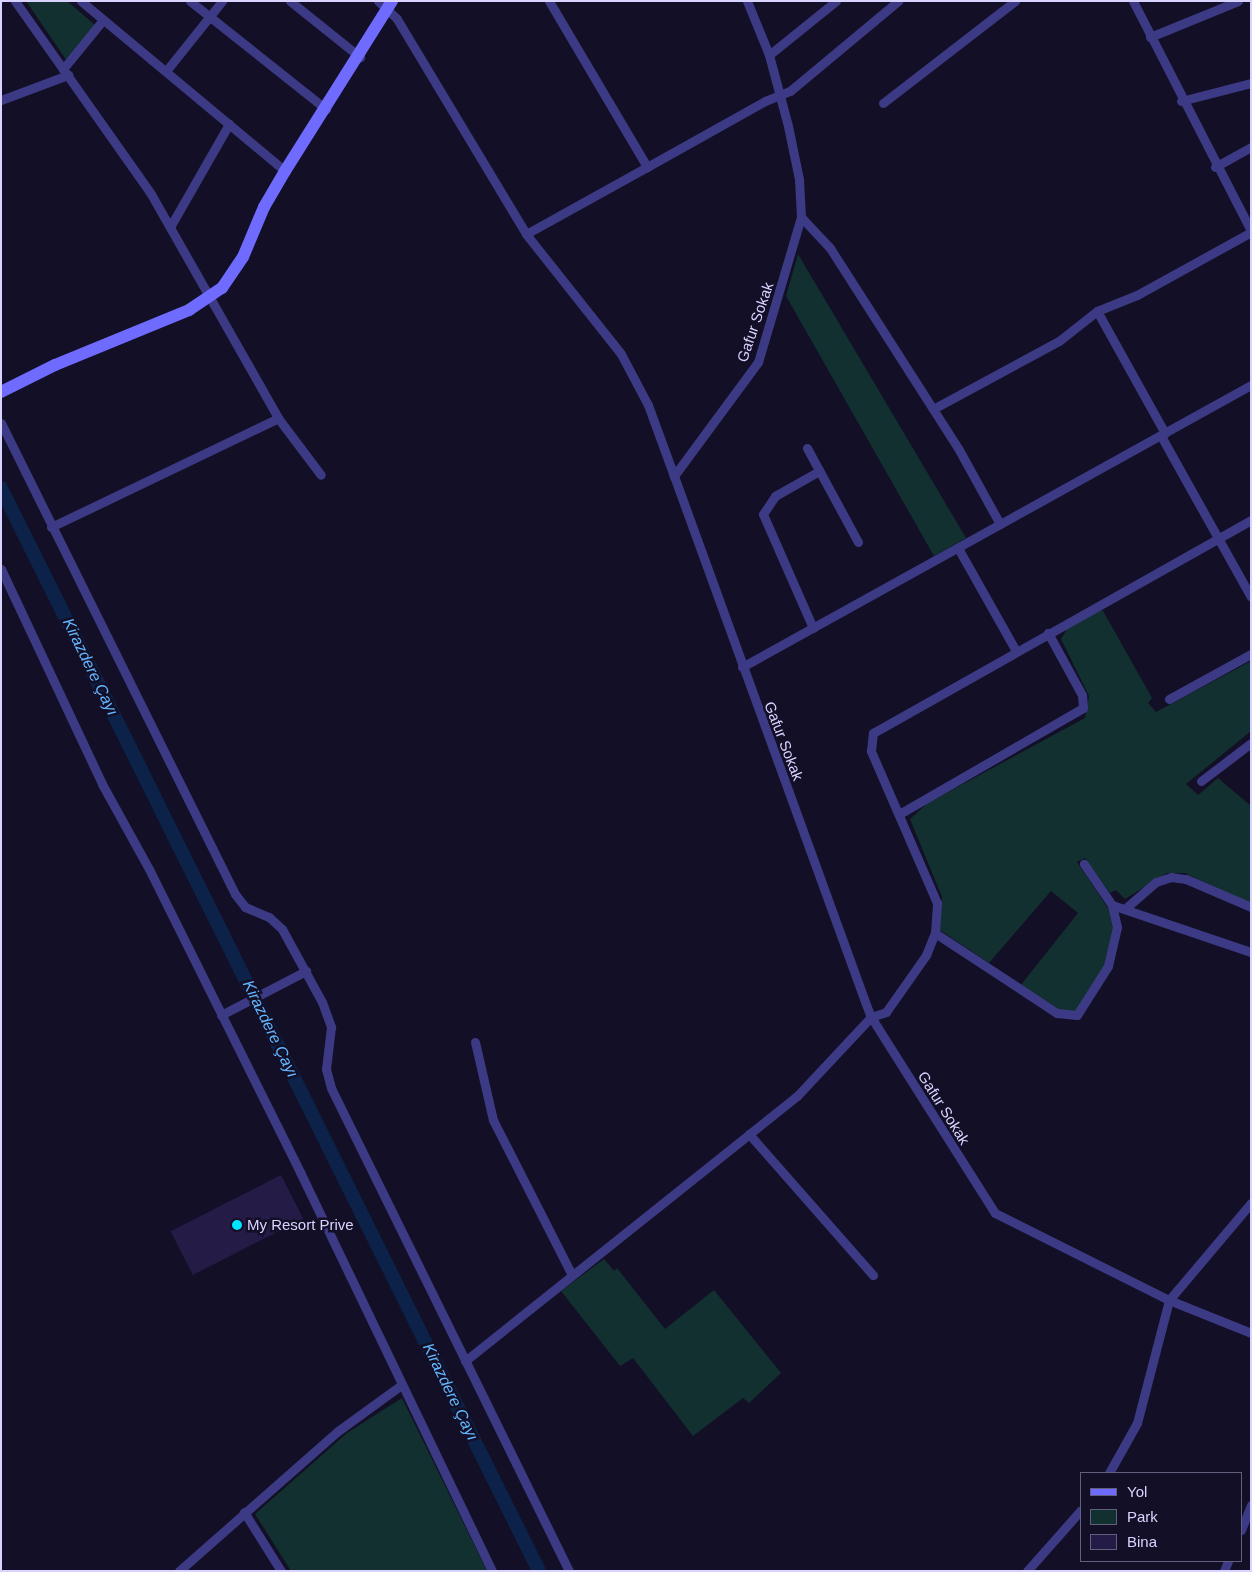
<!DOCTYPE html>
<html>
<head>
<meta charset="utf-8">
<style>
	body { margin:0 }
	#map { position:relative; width:1252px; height:1572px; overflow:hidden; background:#130f26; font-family:Arial,sans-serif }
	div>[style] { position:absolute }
	.green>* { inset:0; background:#12302f }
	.river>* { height:14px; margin:-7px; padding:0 7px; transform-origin:7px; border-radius:7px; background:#0c2248 }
	.building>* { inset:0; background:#241b47; transform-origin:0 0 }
	.street>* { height:9px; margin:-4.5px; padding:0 4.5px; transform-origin:4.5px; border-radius:4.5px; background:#3d3a85 }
	.secondary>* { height:12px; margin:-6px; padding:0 6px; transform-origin:6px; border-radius:6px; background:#6f6bff }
	.dots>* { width:14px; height:14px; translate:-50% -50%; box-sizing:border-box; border:2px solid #130f26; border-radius:50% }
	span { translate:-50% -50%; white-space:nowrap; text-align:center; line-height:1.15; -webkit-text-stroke:5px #130f26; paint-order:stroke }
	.street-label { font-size:15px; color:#d9d4ff }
	.poi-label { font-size:15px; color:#d9d4ff }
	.left { translate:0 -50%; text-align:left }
	.water-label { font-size:16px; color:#62b6ff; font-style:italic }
	.frame { position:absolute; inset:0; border:2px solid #d9d4ff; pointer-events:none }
	.legend { position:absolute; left:1080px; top:1472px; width:162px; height:90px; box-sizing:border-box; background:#130f26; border:1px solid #625e7d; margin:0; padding:6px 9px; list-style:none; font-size:15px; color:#d9d4ff }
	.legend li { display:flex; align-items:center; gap:10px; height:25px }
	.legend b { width:25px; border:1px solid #625e7d }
</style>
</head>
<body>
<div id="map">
	<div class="green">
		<i style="clip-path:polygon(26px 1px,67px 1px,95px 25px,67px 61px)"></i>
		<i style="clip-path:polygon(798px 254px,966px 538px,934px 556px,786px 296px)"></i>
		<i style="clip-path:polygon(1102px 609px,1152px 698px,1148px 703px,1156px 712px,1251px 661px,1251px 731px,1186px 784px,1198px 795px,1218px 778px,1251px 806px,1251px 904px,1185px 873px,1167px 873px,1125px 899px,1116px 890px,1110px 893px,1085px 858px,1077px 862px,1110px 911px,1114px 926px,1106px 966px,1080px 1010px,1064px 1014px,1020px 986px,1078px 913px,1051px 891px,989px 963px,940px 930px,942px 897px,910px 819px,928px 803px,1085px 718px,1089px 696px,1061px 639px,1067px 629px)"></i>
		<i style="clip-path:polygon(604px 1259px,614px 1271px,617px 1268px,665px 1329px,714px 1290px,781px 1373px,749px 1403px,743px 1398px,693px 1436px,633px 1358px,620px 1366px,561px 1291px)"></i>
		<i style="clip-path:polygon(402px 1398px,487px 1571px,291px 1571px,255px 1514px,347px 1433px)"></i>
	</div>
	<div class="river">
		<i style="left:1px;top:488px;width:1209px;rotate:63.58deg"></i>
	</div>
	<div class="building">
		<i style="left:281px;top:1175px;width:49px;height:124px;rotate:63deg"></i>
	</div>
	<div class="street">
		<i style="left:15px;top:1px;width:236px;rotate:54.8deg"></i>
		<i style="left:151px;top:194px;width:257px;rotate:60.4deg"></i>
		<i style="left:278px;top:418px;width:71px;rotate:53deg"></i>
		<i style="left:81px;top:1px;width:266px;rotate:39.8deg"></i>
		<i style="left:190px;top:1px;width:174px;rotate:38.5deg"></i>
		<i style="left:290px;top:1px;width:90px;rotate:38.7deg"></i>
		<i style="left:378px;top:1px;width:26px;rotate:43deg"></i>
		<i style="left:397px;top:19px;width:251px;rotate:59deg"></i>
		<i style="left:549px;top:1px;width:193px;rotate:59.4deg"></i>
		<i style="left:647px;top:167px;width:138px;rotate:151deg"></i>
		<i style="left:526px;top:234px;width:153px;rotate:51.6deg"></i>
		<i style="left:621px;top:354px;width:58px;rotate:62.1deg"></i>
		<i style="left:648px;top:405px;width:76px;rotate:69.9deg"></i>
		<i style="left:747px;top:1px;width:58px;rotate:67.8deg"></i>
		<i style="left:769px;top:55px;width:73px;rotate:75deg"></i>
		<i style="left:788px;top:126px;width:54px;rotate:78.3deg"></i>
		<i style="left:799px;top:179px;width:38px;rotate:87deg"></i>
		<i style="left:801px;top:217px;width:151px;rotate:106.5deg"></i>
		<i style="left:758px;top:362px;width:142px;rotate:126.4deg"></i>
		<i style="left:674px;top:476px;width:556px;rotate:70.03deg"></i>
		<i style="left:864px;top:999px;width:19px;rotate:69deg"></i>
		<i style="left:871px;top:1017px;width:232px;rotate:57.7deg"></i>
		<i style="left:995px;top:1213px;width:195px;rotate:26.6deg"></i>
		<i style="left:1169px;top:1300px;width:88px;rotate:21.9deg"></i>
		<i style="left:1133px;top:1px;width:259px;rotate:62.8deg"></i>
		<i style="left:1150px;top:37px;width:95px;rotate:-22.2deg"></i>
		<i style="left:769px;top:55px;width:86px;rotate:-38.9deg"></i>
		<i style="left:63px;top:69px;width:63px;rotate:-50.8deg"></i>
		<i style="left:166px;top:71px;width:90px;rotate:-51.3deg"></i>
		<i style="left:1px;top:100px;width:72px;rotate:-20.5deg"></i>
		<i style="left:1181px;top:101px;width:72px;rotate:-14.4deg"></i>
		<i style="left:883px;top:103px;width:167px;rotate:-37.7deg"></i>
		<i style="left:647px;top:167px;width:135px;rotate:-29.2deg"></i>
		<i style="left:765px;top:101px;width:27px;rotate:-22deg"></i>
		<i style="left:790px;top:91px;width:141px;rotate:-39.8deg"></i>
		<i style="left:1215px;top:167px;width:41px;rotate:-29.1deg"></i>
		<i style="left:801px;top:217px;width:42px;rotate:46.9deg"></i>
		<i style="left:830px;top:248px;width:237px;rotate:57.4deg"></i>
		<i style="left:958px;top:448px;width:87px;rotate:61.1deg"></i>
		<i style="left:170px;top:227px;width:119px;rotate:-60.2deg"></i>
		<i style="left:1097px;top:311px;width:140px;rotate:60.9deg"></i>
		<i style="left:933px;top:409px;width:143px;rotate:-28.4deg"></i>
		<i style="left:1059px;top:341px;width:48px;rotate:-38.3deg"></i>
		<i style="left:1097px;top:311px;width:43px;rotate:-21.8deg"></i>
		<i style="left:1137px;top:295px;width:130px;rotate:-28.9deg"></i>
		<i style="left:1px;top:423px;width:526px;rotate:63.58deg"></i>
		<i style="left:235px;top:894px;width:16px;rotate:52deg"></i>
		<i style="left:245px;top:907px;width:26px;rotate:23deg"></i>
		<i style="left:269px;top:917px;width:18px;rotate:43deg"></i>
		<i style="left:282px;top:929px;width:83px;rotate:61.3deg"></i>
		<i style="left:322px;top:1002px;width:27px;rotate:70deg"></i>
		<i style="left:331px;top:1027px;width:42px;rotate:96.8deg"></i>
		<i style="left:326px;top:1069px;width:20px;rotate:75deg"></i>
		<i style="left:331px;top:1088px;width:538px;rotate:63.77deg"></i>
		<i style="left:1161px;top:436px;width:184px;rotate:60.8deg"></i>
		<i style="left:807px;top:448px;width:107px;rotate:61.5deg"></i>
		<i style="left:51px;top:527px;width:252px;rotate:-25.6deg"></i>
		<i style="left:958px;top:548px;width:118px;rotate:60.6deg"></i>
		<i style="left:1px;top:569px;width:238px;rotate:64.8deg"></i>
		<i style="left:102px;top:784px;width:97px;rotate:61.1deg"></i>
		<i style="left:149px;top:869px;width:339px;rotate:63.5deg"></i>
		<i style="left:300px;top:1172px;width:443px;rotate:64.3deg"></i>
		<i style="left:813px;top:628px;width:124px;rotate:-113.7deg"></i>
		<i style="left:763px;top:514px;width:22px;rotate:-56deg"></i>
		<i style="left:775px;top:496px;width:51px;rotate:-29.6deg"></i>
		<i style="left:742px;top:667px;width:582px;rotate:-28.99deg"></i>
		<i style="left:1169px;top:699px;width:94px;rotate:-28.8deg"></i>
		<i style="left:1201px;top:781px;width:63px;rotate:-37.2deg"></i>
		<i style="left:901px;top:813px;width:210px;rotate:-30deg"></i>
		<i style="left:1083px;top:708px;width:13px;rotate:-94deg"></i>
		<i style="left:1082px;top:695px;width:71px;rotate:-118.7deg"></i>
		<i style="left:1112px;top:905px;width:147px;rotate:18.7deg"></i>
		<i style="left:1127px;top:907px;width:38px;rotate:-41deg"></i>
		<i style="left:1156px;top:882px;width:16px;rotate:-18deg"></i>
		<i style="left:1171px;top:877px;width:15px;rotate:8deg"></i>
		<i style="left:1186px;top:879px;width:71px;rotate:23.3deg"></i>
		<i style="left:935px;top:933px;width:146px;rotate:33.3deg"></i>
		<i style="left:1057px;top:1013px;width:20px;rotate:6deg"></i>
		<i style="left:1077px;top:1015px;width:58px;rotate:-57.7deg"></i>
		<i style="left:1108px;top:966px;width:40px;rotate:-77deg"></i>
		<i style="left:1117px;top:927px;width:23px;rotate:-103deg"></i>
		<i style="left:1112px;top:905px;width:50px;rotate:-124.3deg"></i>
		<i style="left:221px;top:1015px;width:96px;rotate:-27.4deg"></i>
		<i style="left:475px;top:1042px;width:80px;rotate:77deg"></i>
		<i style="left:493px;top:1120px;width:174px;rotate:63deg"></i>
		<i style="left:749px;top:1134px;width:188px;rotate:48.7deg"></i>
		<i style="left:465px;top:1361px;width:425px;rotate:-38.6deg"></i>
		<i style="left:797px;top:1096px;width:108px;rotate:-46.9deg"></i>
		<i style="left:871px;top:1017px;width:16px;rotate:-18deg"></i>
		<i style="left:886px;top:1012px;width:70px;rotate:-54.9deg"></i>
		<i style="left:926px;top:955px;width:24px;rotate:-68deg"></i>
		<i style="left:935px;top:933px;width:30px;rotate:-86deg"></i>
		<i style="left:937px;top:903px;width:166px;rotate:-113.5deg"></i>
		<i style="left:871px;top:751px;width:18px;rotate:-84deg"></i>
		<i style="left:873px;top:733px;width:434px;rotate:-29.4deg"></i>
		<i style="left:1109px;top:1473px;width:57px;rotate:-60.8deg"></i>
		<i style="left:1137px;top:1423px;width:127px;rotate:-75.4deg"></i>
		<i style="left:1169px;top:1300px;width:127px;rotate:-49.8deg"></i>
		<i style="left:244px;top:1512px;width:70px;rotate:57.9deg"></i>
		<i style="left:1241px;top:1530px;width:27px;rotate:-68deg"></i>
		<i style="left:179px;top:1571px;width:212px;rotate:-41.4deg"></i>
		<i style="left:338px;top:1431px;width:78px;rotate:-36.1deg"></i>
		<i style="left:1027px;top:1571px;width:81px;rotate:-48.5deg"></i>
		<i style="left:1224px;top:1571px;width:11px;rotate:-68deg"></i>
	</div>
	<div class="secondary">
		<i style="left:1px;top:392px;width:60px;rotate:-26.6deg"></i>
		<i style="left:55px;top:365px;width:145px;rotate:-22.3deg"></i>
		<i style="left:189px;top:310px;width:40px;rotate:-34deg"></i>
		<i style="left:222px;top:288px;width:37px;rotate:-56deg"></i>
		<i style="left:243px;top:257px;width:54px;rotate:-67.2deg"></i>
		<i style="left:264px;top:207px;width:42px;rotate:-59.7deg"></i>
		<i style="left:285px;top:171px;width:201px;rotate:-57.8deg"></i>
	</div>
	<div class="dots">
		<i style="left:237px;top:1225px;background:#00e5ff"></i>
	</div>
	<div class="street-label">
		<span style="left:755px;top:322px;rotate:-71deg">Gafur Sokak</span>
		<span style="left:784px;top:741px;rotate:69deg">Gafur Sokak</span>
		<span style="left:944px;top:1108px;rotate:58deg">Gafur Sokak</span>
	</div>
	<div class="poi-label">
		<span class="left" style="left:247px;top:1225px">My Resort Prive</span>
	</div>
	<div class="water-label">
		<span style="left:90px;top:667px;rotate:64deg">Kirazdere Çayı</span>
		<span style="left:270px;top:1029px;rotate:64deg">Kirazdere Çayı</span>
		<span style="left:450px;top:1392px;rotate:64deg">Kirazdere Çayı</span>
	</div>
	<div class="frame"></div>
	<ul class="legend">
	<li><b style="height:6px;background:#6f6bff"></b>Yol</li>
	<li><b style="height:14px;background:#12302f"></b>Park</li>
	<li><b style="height:14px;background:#241b47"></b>Bina</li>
	</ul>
</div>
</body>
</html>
